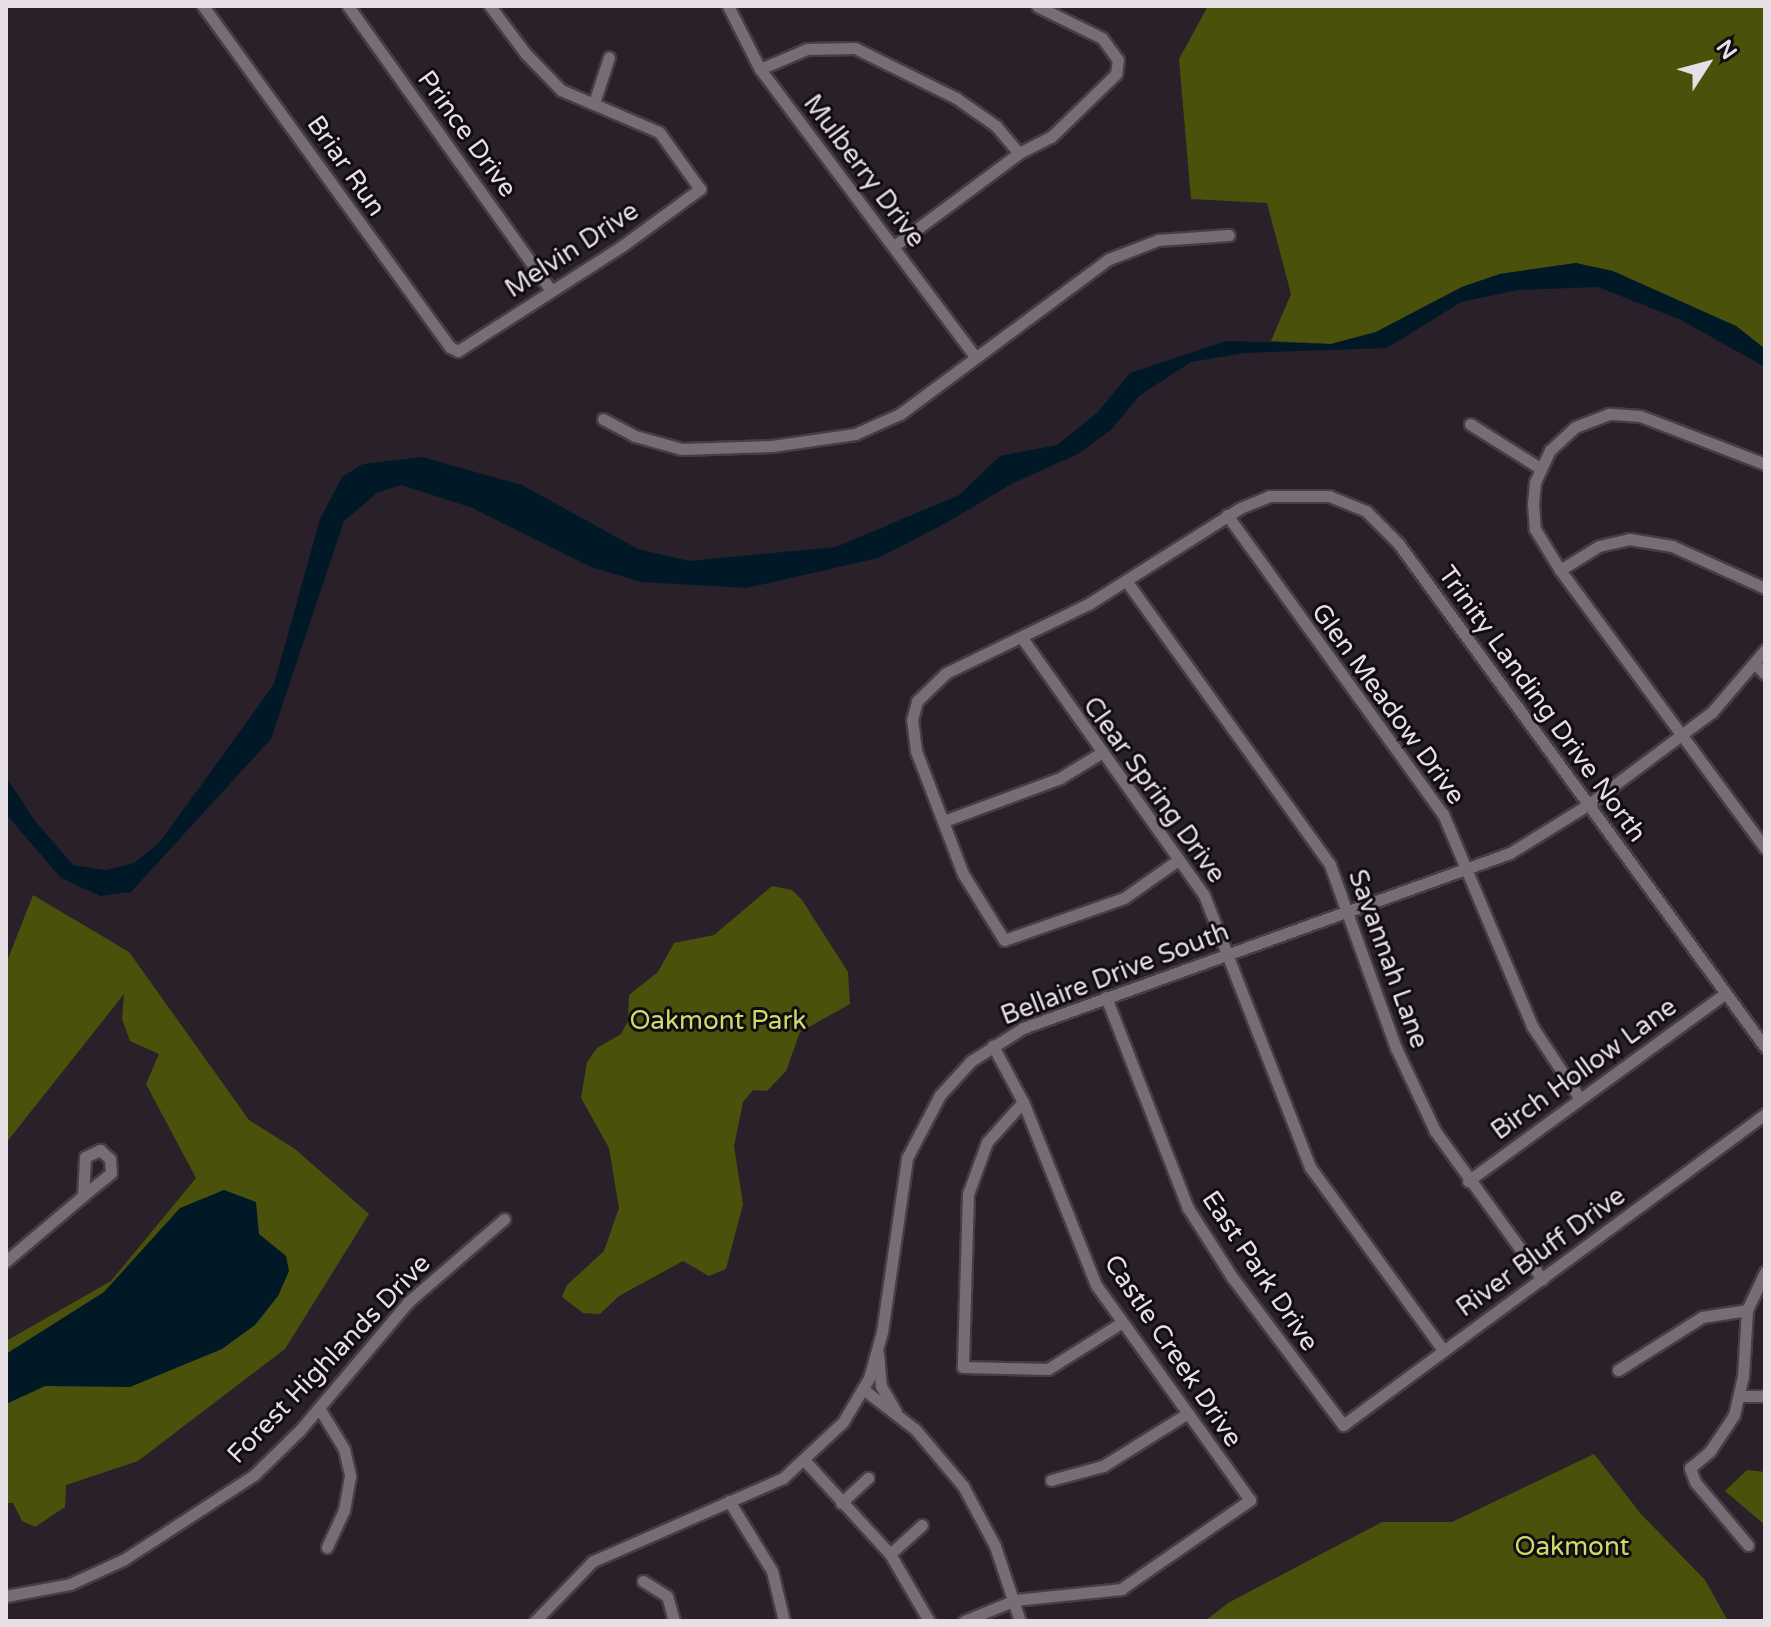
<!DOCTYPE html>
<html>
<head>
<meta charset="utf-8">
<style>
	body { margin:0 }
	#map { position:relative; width:1771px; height:1627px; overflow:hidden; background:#2a202a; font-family:"Varela Round",sans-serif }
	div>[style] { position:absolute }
	.green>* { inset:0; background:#4a510b }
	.water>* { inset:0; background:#011827 }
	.roads { filter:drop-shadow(2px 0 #463d45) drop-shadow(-2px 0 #463d45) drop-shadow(0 2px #463d45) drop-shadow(0 -2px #463d45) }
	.minor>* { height:11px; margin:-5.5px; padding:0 5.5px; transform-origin:5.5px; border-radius:5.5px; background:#786c77 }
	span { translate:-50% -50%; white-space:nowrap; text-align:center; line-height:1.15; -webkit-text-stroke:6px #100c10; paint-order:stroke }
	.street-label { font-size:26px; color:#e6dfe6 }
	.park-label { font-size:26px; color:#cddb6c }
	.frame { position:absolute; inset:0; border:8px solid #e6dfe6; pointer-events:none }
	.north { position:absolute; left:1667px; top:24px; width:80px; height:80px; -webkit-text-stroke:6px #100c10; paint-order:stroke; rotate:54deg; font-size:22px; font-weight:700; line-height:32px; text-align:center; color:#e6dfe6 }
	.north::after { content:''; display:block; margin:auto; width:28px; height:36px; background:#e6dfe6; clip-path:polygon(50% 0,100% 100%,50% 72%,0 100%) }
</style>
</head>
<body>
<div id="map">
	<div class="green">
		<i style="clip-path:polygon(1208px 6px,1765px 6px,1765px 349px,1736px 326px,1576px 263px,1500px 274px,1462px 287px,1376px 332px,1331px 344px,1271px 341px,1291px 294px,1267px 203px,1191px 199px,1179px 59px)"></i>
		<i style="clip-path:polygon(772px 886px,792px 890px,802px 900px,848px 972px,850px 1004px,800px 1032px,786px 1071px,767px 1091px,753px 1090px,743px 1102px,734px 1146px,743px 1204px,726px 1269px,709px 1276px,683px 1261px,619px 1296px,600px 1314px,583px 1313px,562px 1297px,567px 1285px,604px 1251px,619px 1208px,609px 1148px,581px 1098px,587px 1062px,597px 1048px,621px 1034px,628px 1021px,629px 995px,658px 972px,674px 943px,714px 935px)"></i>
		<i style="clip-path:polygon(33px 895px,129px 952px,249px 1120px,295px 1149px,369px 1214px,285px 1349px,138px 1461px,66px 1485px,65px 1507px,35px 1527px,22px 1521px,13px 1503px,6px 1503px,6px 1341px,111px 1281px,196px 1178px,146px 1084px,159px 1054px,130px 1041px,122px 1019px,124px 994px,6px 1143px,6px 964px)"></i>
		<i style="clip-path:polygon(1594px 1454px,1641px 1514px,1705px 1580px,1728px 1621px,1205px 1621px,1228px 1603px,1382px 1522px,1452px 1522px)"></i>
		<i style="clip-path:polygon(1747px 1470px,1765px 1472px,1765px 1525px,1725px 1491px)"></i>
	</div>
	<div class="water">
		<i style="clip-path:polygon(1576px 263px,1613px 271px,1736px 326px,1765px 349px,1765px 367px,1681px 320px,1598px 287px,1518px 290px,1461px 302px,1387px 348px,1244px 353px,1191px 362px,1139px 396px,1112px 429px,1078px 454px,1013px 483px,946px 523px,878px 558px,747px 588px,641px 582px,591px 567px,470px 507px,401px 485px,377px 493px,344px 521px,271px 739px,131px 892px,100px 896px,61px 878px,6px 814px,6px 777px,35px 821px,73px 865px,106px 870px,134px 863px,160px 842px,274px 684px,320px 519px,342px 477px,363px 464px,422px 457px,522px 485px,638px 549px,689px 561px,836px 547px,959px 495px,1000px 456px,1057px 445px,1097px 413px,1130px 373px,1226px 341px,1331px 344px,1376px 332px,1462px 287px,1500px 274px)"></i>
		<i style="clip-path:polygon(224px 1190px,256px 1202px,259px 1234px,286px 1256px,289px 1271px,278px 1296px,255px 1325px,222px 1349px,130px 1387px,45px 1386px,6px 1404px,6px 1354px,104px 1292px,180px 1208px)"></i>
	</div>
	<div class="roads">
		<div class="minor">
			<i style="left:203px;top:6px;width:421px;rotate:54.1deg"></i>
			<i style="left:450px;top:347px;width:9px;rotate:27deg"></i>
			<i style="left:458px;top:351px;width:195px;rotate:-32.6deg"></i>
			<i style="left:622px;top:246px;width:97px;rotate:-36.2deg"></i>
			<i style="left:700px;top:189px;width:70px;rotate:-125.7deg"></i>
			<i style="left:659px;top:132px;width:107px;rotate:-156.8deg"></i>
			<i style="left:561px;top:90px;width:50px;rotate:-134.2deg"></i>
			<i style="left:526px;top:54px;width:60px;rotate:-126.9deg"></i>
			<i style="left:348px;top:6px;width:348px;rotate:54.5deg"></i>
			<i style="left:728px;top:6px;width:71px;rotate:63.1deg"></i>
			<i style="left:760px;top:69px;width:359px;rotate:53.2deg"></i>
			<i style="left:760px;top:69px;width:51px;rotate:-23.1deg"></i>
			<i style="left:807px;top:49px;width:48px;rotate:-1.2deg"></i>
			<i style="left:855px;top:48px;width:113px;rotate:26.3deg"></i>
			<i style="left:956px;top:98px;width:49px;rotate:35deg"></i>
			<i style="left:996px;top:126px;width:35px;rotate:50deg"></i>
			<i style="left:594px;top:103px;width:48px;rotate:-71.9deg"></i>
			<i style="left:894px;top:246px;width:156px;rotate:-36.6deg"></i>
			<i style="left:1019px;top:153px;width:36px;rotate:-27deg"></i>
			<i style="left:1051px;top:137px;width:91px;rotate:-44.1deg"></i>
			<i style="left:1116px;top:74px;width:14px;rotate:-82deg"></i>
			<i style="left:1118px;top:60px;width:27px;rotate:-126deg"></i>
			<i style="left:1102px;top:38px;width:72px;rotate:-153.8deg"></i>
			<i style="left:603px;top:419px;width:36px;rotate:28deg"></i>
			<i style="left:635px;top:436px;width:49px;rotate:15.5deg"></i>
			<i style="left:682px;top:449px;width:90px;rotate:-1.9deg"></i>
			<i style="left:772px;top:446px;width:84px;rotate:-8.2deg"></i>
			<i style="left:855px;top:434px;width:49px;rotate:-24deg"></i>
			<i style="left:900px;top:414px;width:260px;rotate:-36.6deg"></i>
			<i style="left:1109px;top:259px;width:53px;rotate:-21.2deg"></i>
			<i style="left:1158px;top:240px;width:71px;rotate:-4deg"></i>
			<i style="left:1470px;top:424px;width:83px;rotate:32.2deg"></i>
			<i style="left:1765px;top:464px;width:134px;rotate:-159deg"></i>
			<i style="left:1640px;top:416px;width:31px;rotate:-176deg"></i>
			<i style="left:1609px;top:414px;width:36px;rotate:159deg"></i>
			<i style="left:1575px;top:427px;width:34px;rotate:137deg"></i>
			<i style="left:1550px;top:450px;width:35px;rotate:115deg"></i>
			<i style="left:1535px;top:482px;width:21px;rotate:95deg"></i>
			<i style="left:1533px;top:503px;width:26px;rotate:86deg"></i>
			<i style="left:1535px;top:529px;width:48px;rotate:58.6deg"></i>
			<i style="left:1560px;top:570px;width:345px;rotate:53.6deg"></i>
			<i style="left:1227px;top:515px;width:369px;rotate:54.2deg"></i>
			<i style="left:1443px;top:814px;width:230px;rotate:67.2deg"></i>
			<i style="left:1532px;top:1026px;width:87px;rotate:56.7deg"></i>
			<i style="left:1560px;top:570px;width:46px;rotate:-31.6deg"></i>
			<i style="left:1599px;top:546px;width:31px;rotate:-13deg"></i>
			<i style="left:1629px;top:539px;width:44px;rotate:9.2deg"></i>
			<i style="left:1672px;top:546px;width:102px;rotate:24.3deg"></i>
			<i style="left:1127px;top:582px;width:348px;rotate:54.3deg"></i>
			<i style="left:1330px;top:865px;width:195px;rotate:70.2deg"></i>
			<i style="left:1396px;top:1048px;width:92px;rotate:64.8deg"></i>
			<i style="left:1435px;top:1131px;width:183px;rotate:54.1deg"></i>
			<i style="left:1022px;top:638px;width:315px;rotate:54.7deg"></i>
			<i style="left:1204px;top:895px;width:292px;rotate:68.7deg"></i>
			<i style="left:1310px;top:1167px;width:226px;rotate:54deg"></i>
			<i style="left:1755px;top:664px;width:14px;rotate:45deg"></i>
			<i style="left:944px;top:821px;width:124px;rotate:-20.3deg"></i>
			<i style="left:1060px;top:778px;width:48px;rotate:-31.4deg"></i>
			<i style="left:1178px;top:860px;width:66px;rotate:144.9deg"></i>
			<i style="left:1124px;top:898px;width:127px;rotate:160.7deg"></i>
			<i style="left:1004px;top:940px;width:78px;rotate:-121.8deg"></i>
			<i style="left:963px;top:874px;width:132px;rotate:-110.9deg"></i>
			<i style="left:916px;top:751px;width:31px;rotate:-97deg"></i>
			<i style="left:912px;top:720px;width:20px;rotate:-75deg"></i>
			<i style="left:917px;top:701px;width:40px;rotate:-44deg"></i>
			<i style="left:946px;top:673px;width:160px;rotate:-25.9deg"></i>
			<i style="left:1090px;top:603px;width:178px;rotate:-32.3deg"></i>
			<i style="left:1240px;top:508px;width:31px;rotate:-22deg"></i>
			<i style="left:1269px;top:496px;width:60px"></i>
			<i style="left:1329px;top:496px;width:40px;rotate:22deg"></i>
			<i style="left:1366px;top:511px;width:45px;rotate:45deg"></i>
			<i style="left:1398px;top:543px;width:623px;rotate:53.94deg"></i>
			<i style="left:1106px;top:997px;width:226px;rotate:68.8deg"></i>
			<i style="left:1188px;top:1208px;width:82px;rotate:57.5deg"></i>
			<i style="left:1232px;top:1277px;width:185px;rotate:53.1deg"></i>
			<i style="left:1343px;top:1425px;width:524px;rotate:-36.39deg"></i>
			<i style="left:1023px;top:1102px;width:54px;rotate:132deg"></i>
			<i style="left:987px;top:1142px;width:55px;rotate:110.1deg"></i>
			<i style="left:968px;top:1194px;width:173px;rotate:91.7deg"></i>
			<i style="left:963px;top:1367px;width:85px;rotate:1.3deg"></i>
			<i style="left:1048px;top:1369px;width:86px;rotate:-32.2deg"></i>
			<i style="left:100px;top:1150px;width:13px;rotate:42deg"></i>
			<i style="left:110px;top:1159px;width:14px;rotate:86deg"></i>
			<i style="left:111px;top:1173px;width:36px;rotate:141deg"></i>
			<i style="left:83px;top:1196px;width:39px;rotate:-87deg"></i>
			<i style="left:85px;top:1157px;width:17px;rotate:-25deg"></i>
			<i style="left:1468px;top:1181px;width:319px;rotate:-36.1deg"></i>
			<i style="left:6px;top:1261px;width:101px;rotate:-40.2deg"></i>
			<i style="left:878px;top:1353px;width:33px;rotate:85deg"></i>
			<i style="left:881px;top:1386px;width:30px;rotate:60deg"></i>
			<i style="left:1618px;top:1370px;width:99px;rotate:-32.2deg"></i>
			<i style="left:1702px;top:1317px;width:46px;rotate:-8.8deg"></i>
			<i style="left:863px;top:1389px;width:66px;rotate:37.6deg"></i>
			<i style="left:915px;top:1429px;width:75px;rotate:49.9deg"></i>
			<i style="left:963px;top:1486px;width:68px;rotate:61.9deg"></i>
			<i style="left:995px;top:1546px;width:79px;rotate:71.6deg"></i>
			<i style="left:1740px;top:1396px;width:25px"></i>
			<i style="left:319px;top:1408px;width:48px;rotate:58.6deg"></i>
			<i style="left:344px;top:1449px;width:28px;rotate:77deg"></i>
			<i style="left:350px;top:1476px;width:35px;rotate:100deg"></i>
			<i style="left:344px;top:1510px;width:41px;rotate:114.7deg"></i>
			<i style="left:805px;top:1461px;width:126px;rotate:47.6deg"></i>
			<i style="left:890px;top:1554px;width:78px;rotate:59.8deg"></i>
			<i style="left:1051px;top:1480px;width:54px;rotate:-15.1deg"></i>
			<i style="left:1103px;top:1466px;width:100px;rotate:-31.9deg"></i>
			<i style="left:729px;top:1501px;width:82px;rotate:58.4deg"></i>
			<i style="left:772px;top:1571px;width:51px;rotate:76.5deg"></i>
			<i style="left:841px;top:1503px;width:37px;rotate:-43deg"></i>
			<i style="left:1748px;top:1545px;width:82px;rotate:-130.1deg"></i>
			<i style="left:1695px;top:1482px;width:15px;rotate:-110deg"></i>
			<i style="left:1690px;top:1468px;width:26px;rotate:-40deg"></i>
			<i style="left:1710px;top:1451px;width:43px;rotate:-56.3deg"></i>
			<i style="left:1734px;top:1415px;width:39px;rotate:-77deg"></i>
			<i style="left:1743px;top:1377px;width:67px;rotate:-86.6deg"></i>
			<i style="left:1747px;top:1310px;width:42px;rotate:-64.7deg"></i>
			<i style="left:890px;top:1554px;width:43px;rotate:-42.2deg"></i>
			<i style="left:643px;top:1581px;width:28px;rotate:32deg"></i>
			<i style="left:667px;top:1596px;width:26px;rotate:74deg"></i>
			<i style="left:6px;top:1596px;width:65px;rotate:-10.6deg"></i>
			<i style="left:70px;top:1584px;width:58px;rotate:-24.4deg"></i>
			<i style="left:123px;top:1560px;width:156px;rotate:-33deg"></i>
			<i style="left:254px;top:1475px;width:64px;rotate:-44.4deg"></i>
			<i style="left:300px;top:1430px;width:167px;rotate:-49.8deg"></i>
			<i style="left:408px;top:1302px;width:127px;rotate:-40.8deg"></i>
			<i style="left:535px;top:1621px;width:83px;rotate:-46deg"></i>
			<i style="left:593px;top:1561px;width:207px;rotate:-23.6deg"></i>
			<i style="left:783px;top:1478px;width:82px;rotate:-43deg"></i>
			<i style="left:843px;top:1422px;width:51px;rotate:-59.4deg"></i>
			<i style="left:869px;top:1378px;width:48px;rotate:-74.2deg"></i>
			<i style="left:882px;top:1332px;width:176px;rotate:-81.8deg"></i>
			<i style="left:907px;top:1158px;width:71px;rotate:-62.4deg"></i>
			<i style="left:940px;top:1095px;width:46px;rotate:-47.6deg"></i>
			<i style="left:971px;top:1061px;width:62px;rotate:-32.4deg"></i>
			<i style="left:1023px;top:1028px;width:517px;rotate:-19.77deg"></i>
			<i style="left:1510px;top:853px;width:93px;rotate:-31.8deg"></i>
			<i style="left:1589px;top:804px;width:154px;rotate:-36.8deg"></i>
			<i style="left:1712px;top:712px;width:82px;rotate:-49.5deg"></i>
			<i style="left:964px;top:1621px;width:55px;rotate:-22.4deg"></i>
			<i style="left:1015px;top:1600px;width:107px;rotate:-5.9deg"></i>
			<i style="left:1121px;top:1589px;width:157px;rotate:-34.6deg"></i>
			<i style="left:1250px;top:1500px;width:264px;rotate:-125.6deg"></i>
			<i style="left:1096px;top:1285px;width:197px;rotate:-111.7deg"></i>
			<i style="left:1023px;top:1102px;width:64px;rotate:-118.2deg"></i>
		</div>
	</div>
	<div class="street-label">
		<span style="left:467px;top:134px;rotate:54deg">Prince Drive</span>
		<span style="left:346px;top:166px;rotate:55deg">Briar Run</span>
		<span style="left:864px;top:171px;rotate:53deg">Mulberry Drive</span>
		<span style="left:572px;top:250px;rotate:-33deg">Melvin Drive</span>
		<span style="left:1388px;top:704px;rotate:54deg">Glen Meadow Drive</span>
		<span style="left:1542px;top:704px;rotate:54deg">Trinity Landing Drive North</span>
		<span style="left:1154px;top:790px;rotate:54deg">Clear Spring Drive</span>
		<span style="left:1388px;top:959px;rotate:70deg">Savannah Lane</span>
		<span style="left:1115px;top:974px;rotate:-21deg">Bellaire Drive South</span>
		<span style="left:1584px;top:1069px;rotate:-36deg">Birch Hollow Lane</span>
		<span style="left:1541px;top:1252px;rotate:-36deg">River Bluff Drive</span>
		<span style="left:1260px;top:1271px;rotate:56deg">East Park Drive</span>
		<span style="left:1173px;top:1351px;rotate:56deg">Castle Creek Drive</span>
		<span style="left:329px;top:1359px;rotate:-46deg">Forest Highlands Drive</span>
	</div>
	<div class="park-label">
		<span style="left:718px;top:1021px">Oakmont Park</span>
		<span style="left:1572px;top:1547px">Oakmont</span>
	</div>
	<div class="frame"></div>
	<div class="north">N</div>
</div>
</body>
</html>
